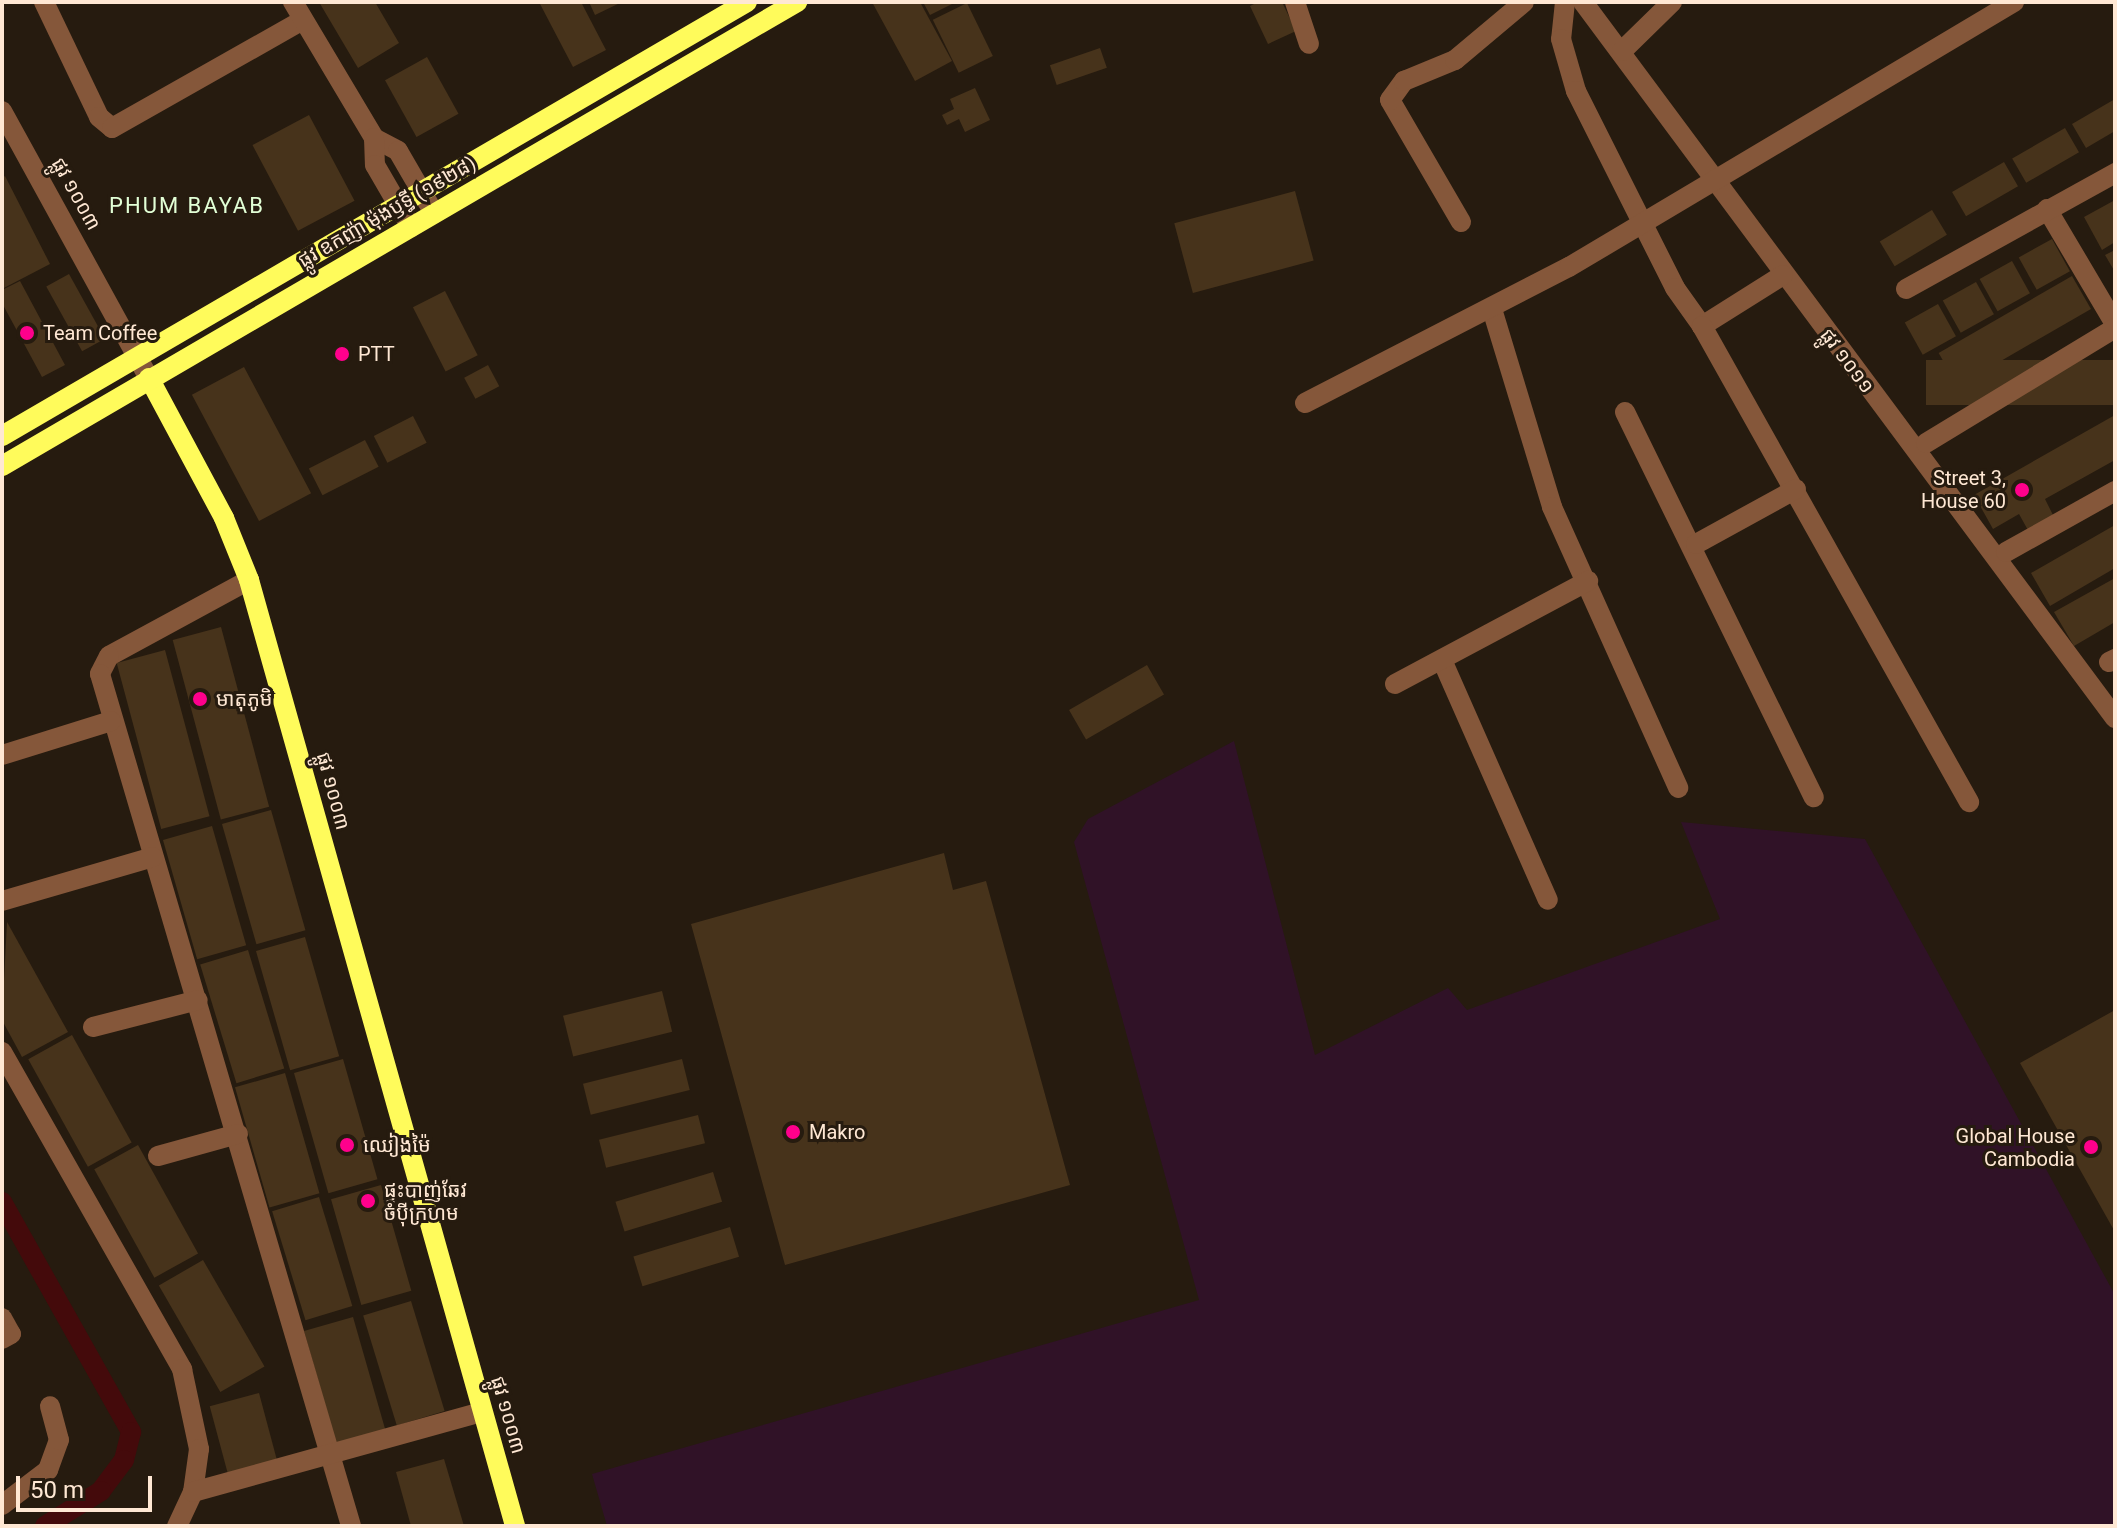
<!DOCTYPE html>
<html>
<head>
<meta charset="utf-8">
<style>
	body { margin:0 }
	#map { position:relative; width:2117px; height:1528px; overflow:hidden; background:#261b0f; font-family:Roboto,"Noto Sans Khmer",sans-serif }
	div>[style] { position:absolute }
	.green>* { inset:0; background:#301227 }
	.canal>* { height:20px; margin:-10px; padding:0 10px; transform-origin:10px; border-radius:10px; background:#440a0b }
	.building>* { inset:0; background:#47331b; transform-origin:0 0 }
	.minor>* { height:20px; margin:-10px; padding:0 10px; transform-origin:10px; border-radius:10px; background:#85573a }
	.major>* { height:20px; margin:-10px; padding:0 10px; transform-origin:10px; border-radius:10px; background:#fffb5b }
	.dots>* { width:22px; height:22px; translate:-50% -50%; box-sizing:border-box; border:4px solid #261b0f; border-radius:50% }
	span { translate:-50% -50%; white-space:nowrap; text-align:center; line-height:1.15; -webkit-text-stroke:6px #261b0f; paint-order:stroke }
	.street-label { font-size:20px; color:#ffe8d4 }
	.poi-label { font-size:20px; color:#ffe8d4 }
	.left { translate:0 -50%; text-align:left }
	.right { translate:-100% -50%; text-align:right }
	.neighbourhood-label { font-size:22px; color:#e2ffd6; letter-spacing:2px }
	.frame { position:absolute; inset:0; border:4px solid #ffe8d4; pointer-events:none }
	.scale { position:absolute; left:16px; top:1476px; width:136px; height:36px; box-sizing:border-box; border:4px solid #ffe8d4; border-top:0; padding-left:10px; font-size:24px; line-height:28px; white-space:nowrap; color:#ffe8d4; -webkit-text-stroke:6px #261b0f; paint-order:stroke }
</style>
</head>
<body>
<div id="map">
	<div class="green">
		<i style="clip-path:polygon(1234px 741px,1315px 1055px,1448px 988px,1467px 1010px,1720px 919px,1681px 822px,1865px 839px,2115px 1295px,2115px 1526px,607px 1526px,592px 1474px,1199px 1300px,1074px 842px,1088px 819px)"></i>
	</div>
	<div class="canal">
		<i style="left:2px;top:1202px;width:264px;rotate:60.7deg"></i>
		<i style="left:131px;top:1432px;width:29px;rotate:104deg"></i>
		<i style="left:124px;top:1460px;width:39px;rotate:127deg"></i>
		<i style="left:101px;top:1491px;width:66px;rotate:148deg"></i>
	</div>
	<div class="building">
		<i style="clip-path:polygon(319px 2px,375px 2px,399px 43px,358px 68px)"></i>
		<i style="clip-path:polygon(539px 2px,581px 2px,606px 50px,573px 67px)"></i>
		<i style="clip-path:polygon(589px 2px,622px 2px,595px 15px)"></i>
		<i style="clip-path:polygon(872px 2px,920px 2px,952px 61px,915px 81px)"></i>
		<i style="clip-path:polygon(923px 2px,956px 2px,930px 15px)"></i>
		<i style="clip-path:polygon(1258px 2px,1282px 2px,1296px 31px,1268px 44px,1250px 6px)"></i>
		<i style="left:967px;top:3px;width:59px;height:38px;rotate:64deg"></i>
		<i style="left:1100px;top:48px;width:21px;height:53px;rotate:71deg"></i>
		<i style="left:427px;top:57px;width:65px;height:48px;rotate:61deg"></i>
		<i style="clip-path:polygon(975px 88px,990px 120px,965px 132px,959px 119px,947px 125px,942px 115px,954px 109px,950px 99px)"></i>
		<i style="clip-path:polygon(2115px 99px,2115px 131px,2086px 148px,2072px 124px)"></i>
		<i style="left:309px;top:115px;width:97px;height:64px;rotate:62deg"></i>
		<i style="left:2065px;top:128px;width:28px;height:61px;rotate:60deg"></i>
		<i style="left:2004px;top:162px;width:28px;height:60px;rotate:60deg"></i>
		<i style="clip-path:polygon(5px 176px,50px 264px,2px 289px,2px 178px)"></i>
		<i style="left:1295px;top:191px;width:72px;height:125px;rotate:75deg"></i>
		<i style="clip-path:polygon(2115px 200px,2115px 242px,2102px 250px,2084px 217px)"></i>
		<i style="left:1932px;top:210px;width:29px;height:61px;rotate:59deg"></i>
		<i style="left:2052px;top:239px;width:37px;height:38px;rotate:61deg"></i>
		<i style="clip-path:polygon(2115px 250px,2115px 272px,2105px 255px)"></i>
		<i style="left:2012px;top:261px;width:37px;height:37px;rotate:61deg"></i>
		<i style="left:69px;top:274px;width:74px;height:26px;rotate:61deg"></i>
		<i style="left:2072px;top:276px;width:38px;height:154px;rotate:60deg"></i>
		<i style="clip-path:polygon(20px 281px,65px 365px,42px 377px,2px 303px,2px 290px)"></i>
		<i style="left:1976px;top:282px;width:37px;height:38px;rotate:61deg"></i>
		<i style="left:445px;top:291px;width:72px;height:36px;rotate:63deg"></i>
		<i style="left:1938px;top:304px;width:37px;height:38px;rotate:61deg"></i>
		<i style="left:2115px;top:360px;width:45px;height:189px;rotate:90deg"></i>
		<i style="left:488px;top:365px;width:24px;height:27px;rotate:62deg"></i>
		<i style="left:244px;top:367px;width:143px;height:59px;rotate:62deg"></i>
		<i style="clip-path:polygon(2115px 415px,2115px 460px,2045px 499px,2054px 517px,2029px 532px,2019px 514px,1993px 529px,1974px 495px)"></i>
		<i style="left:413px;top:416px;width:30px;height:44px;rotate:63deg"></i>
		<i style="left:365px;top:440px;width:30px;height:63px;rotate:63deg"></i>
		<i style="clip-path:polygon(2115px 525px,2115px 568px,2050px 606px,2031px 573px)"></i>
		<i style="clip-path:polygon(2115px 578px,2115px 622px,2074px 646px,2054px 612px)"></i>
		<i style="left:221px;top:627px;width:186px;height:50px;rotate:75deg"></i>
		<i style="left:165px;top:650px;width:172px;height:50px;rotate:75deg"></i>
		<i style="left:1147px;top:665px;width:34px;height:90px;rotate:60deg"></i>
		<i style="left:271px;top:810px;width:125px;height:51px;rotate:74deg"></i>
		<i style="left:212px;top:826px;width:124px;height:51px;rotate:74deg"></i>
		<i style="clip-path:polygon(944px 853px,953px 890px,986px 881px,1070px 1185px,785px 1265px,691px 924px)"></i>
		<i style="clip-path:polygon(7px 922px,68px 1032px,22px 1057px,2px 1020px)"></i>
		<i style="left:305px;top:937px;width:124px;height:51px;rotate:74deg"></i>
		<i style="left:248px;top:950px;width:124px;height:50px;rotate:73deg"></i>
		<i style="left:662px;top:991px;width:42px;height:102px;rotate:76deg"></i>
		<i style="clip-path:polygon(2115px 1010px,2115px 1232px,2020px 1063px)"></i>
		<i style="left:72px;top:1035px;width:123px;height:50px;rotate:61deg"></i>
		<i style="left:343px;top:1059px;width:125px;height:51px;rotate:74deg"></i>
		<i style="left:682px;top:1059px;width:32px;height:102px;rotate:76deg"></i>
		<i style="left:285px;top:1073px;width:125px;height:52px;rotate:74deg"></i>
		<i style="left:698px;top:1115px;width:29px;height:102px;rotate:76deg"></i>
		<i style="left:138px;top:1145px;width:124px;height:50px;rotate:61deg"></i>
		<i style="left:713px;top:1172px;width:31px;height:102px;rotate:73deg"></i>
		<i style="left:381px;top:1185px;width:110px;height:52px;rotate:74deg"></i>
		<i style="left:319px;top:1197px;width:114px;height:49px;rotate:73deg"></i>
		<i style="left:730px;top:1227px;width:31px;height:101px;rotate:73deg"></i>
		<i style="left:203px;top:1260px;width:123px;height:51px;rotate:60deg"></i>
		<i style="left:411px;top:1301px;width:115px;height:50px;rotate:73deg"></i>
		<i style="left:353px;top:1317px;width:117px;height:51px;rotate:74deg"></i>
		<i style="left:259px;top:1393px;width:69px;height:51px;rotate:75deg"></i>
		<i style="clip-path:polygon(444px 1459px,464px 1526px,411px 1526px,396px 1472px)"></i>
	</div>
	<div class="minor">
		<i style="left:44px;top:2px;width:127px;rotate:64.4deg"></i>
		<i style="left:99px;top:117px;width:17px;rotate:40deg"></i>
		<i style="left:112px;top:128px;width:219px;rotate:-29.5deg"></i>
		<i style="left:293px;top:2px;width:158px;rotate:59.2deg"></i>
		<i style="left:374px;top:138px;width:27px;rotate:28deg"></i>
		<i style="left:398px;top:151px;width:72px;rotate:59.9deg"></i>
		<i style="left:1295px;top:2px;width:44px;rotate:71.6deg"></i>
		<i style="left:1565px;top:2px;width:37px;rotate:96deg"></i>
		<i style="left:1561px;top:39px;width:54px;rotate:73.9deg"></i>
		<i style="left:1576px;top:91px;width:220px;rotate:63.3deg"></i>
		<i style="left:1675px;top:288px;width:47px;rotate:54.6deg"></i>
		<i style="left:1583px;top:2px;width:892px;rotate:53.39deg"></i>
		<i style="left:1622px;top:51px;width:70px;rotate:-44.4deg"></i>
		<i style="left:2px;top:111px;width:305px;rotate:61.2deg"></i>
		<i style="left:374px;top:138px;width:27px;rotate:88deg"></i>
		<i style="left:375px;top:165px;width:72px;rotate:59.9deg"></i>
		<i style="left:2047px;top:209px;width:134px;rotate:59.4deg"></i>
		<i style="left:1461px;top:222px;width:141px;rotate:-120.2deg"></i>
		<i style="left:1390px;top:100px;width:24px;rotate:-54deg"></i>
		<i style="left:1404px;top:81px;width:55px;rotate:-22.4deg"></i>
		<i style="left:1455px;top:60px;width:90px;rotate:-40deg"></i>
		<i style="left:1783px;top:275px;width:96px;rotate:147.8deg"></i>
		<i style="left:1702px;top:326px;width:546px;rotate:60.71deg"></i>
		<i style="left:1906px;top:289px;width:239px;rotate:-29deg"></i>
		<i style="left:1492px;top:309px;width:207px;rotate:73.1deg"></i>
		<i style="left:1552px;top:507px;width:308px;rotate:65.8deg"></i>
		<i style="left:1305px;top:403px;width:297px;rotate:-27.3deg"></i>
		<i style="left:1569px;top:267px;width:518px;rotate:-30.77deg"></i>
		<i style="left:1625px;top:412px;width:429px;rotate:63.9deg"></i>
		<i style="left:1926px;top:443px;width:221px;rotate:-31.3deg"></i>
		<i style="left:1696px;top:544px;width:114px;rotate:-28.8deg"></i>
		<i style="left:2006px;top:552px;width:125px;rotate:-29.2deg"></i>
		<i style="left:249px;top:580px;width:159px;rotate:151.5deg"></i>
		<i style="left:109px;top:656px;width:20px;rotate:117deg"></i>
		<i style="left:100px;top:674px;width:888px;rotate:73.58deg"></i>
		<i style="left:1442px;top:660px;width:262px;rotate:66.2deg"></i>
		<i style="left:2109px;top:662px;width:7px;rotate:-27deg"></i>
		<i style="left:1395px;top:684px;width:219px;rotate:-28.1deg"></i>
		<i style="left:2px;top:755px;width:114px;rotate:-17.3deg"></i>
		<i style="left:2px;top:901px;width:157px;rotate:-16.2deg"></i>
		<i style="left:93px;top:1027px;width:108px;rotate:-14.4deg"></i>
		<i style="left:2px;top:1052px;width:365px;rotate:60.4deg"></i>
		<i style="left:182px;top:1369px;width:82px;rotate:78deg"></i>
		<i style="left:199px;top:1449px;width:43px;rotate:97.9deg"></i>
		<i style="left:193px;top:1492px;width:38px;rotate:115deg"></i>
		<i style="left:158px;top:1156px;width:83px;rotate:-15.4deg"></i>
		<i style="left:2px;top:1318px;width:18px;rotate:61deg"></i>
		<i style="left:11px;top:1334px;width:10px;rotate:151deg"></i>
		<i style="left:193px;top:1492px;width:299px;rotate:-15.5deg"></i>
		<i style="left:2px;top:1505px;width:58px;rotate:-37.3deg"></i>
		<i style="left:48px;top:1470px;width:32px;rotate:-70deg"></i>
		<i style="left:59px;top:1440px;width:35px;rotate:-105deg"></i>
	</div>
	<div class="major">
		<i style="left:149px;top:378px;width:159px;rotate:61.8deg"></i>
		<i style="left:224px;top:518px;width:67px;rotate:68deg"></i>
		<i style="left:249px;top:580px;width:983px;rotate:74.29deg"></i>
		<i style="left:2px;top:436px;width:862px;rotate:-30.22deg"></i>
		<i style="left:2px;top:466px;width:921px;rotate:-30.27deg"></i>
	</div>
	<div class="dots">
		<i style="left:27px;top:333px;background:#ff008c"></i>
		<i style="left:342px;top:354px;background:#ff008c"></i>
		<i style="left:2022px;top:490px;background:#ff008c"></i>
		<i style="left:200px;top:699px;background:#ff008c"></i>
		<i style="left:793px;top:1132px;background:#ff008c"></i>
		<i style="left:347px;top:1145px;background:#ff008c"></i>
		<i style="left:2091px;top:1147px;background:#ff008c"></i>
		<i style="left:368px;top:1201px;background:#ff008c"></i>
	</div>
	<div class="street-label">
		<span style="left:76px;top:194px;rotate:61deg">ផ្លូវ ១០០៣</span>
		<span style="left:387px;top:212px;rotate:-30deg">ផ្លូវ ឧកញ៉ា ម៉ុងឫទ្ធី (១៩២៨)</span>
		<span style="left:1847px;top:361px;rotate:53deg">ផ្លូវ ១០១១</span>
		<span style="left:333px;top:791px;rotate:75deg">ផ្លូវ ១០០៣</span>
		<span style="left:508px;top:1415px;rotate:74deg">ផ្លូវ ១០០៣</span>
	</div>
	<div class="poi-label">
		<span class="left" style="left:43px;top:333px">Team Coffee</span>
		<span class="left" style="left:358px;top:354px">PTT</span>
		<span class="right" style="left:2006px;top:490px">Street 3,<br>House 60</span>
		<span class="left" style="left:216px;top:699px">មាតុភូមិ</span>
		<span class="left" style="left:809px;top:1132px">Makro</span>
		<span class="right" style="left:2075px;top:1148px">Global House<br>Cambodia</span>
		<span class="left" style="left:363px;top:1145px">ឈៀងម៉ៃ</span>
		<span class="left" style="left:384px;top:1202px">ផ្ទះបាញ់ឆែវ<br>ចំប៉ីក្រហម</span>
	</div>
	<div class="neighbourhood-label">
		<span style="left:187px;top:206px">PHUM BAYAB</span>
	</div>
	<div class="frame"></div>
	<div class="scale">50 m</div>
</div>
</body>
</html>
